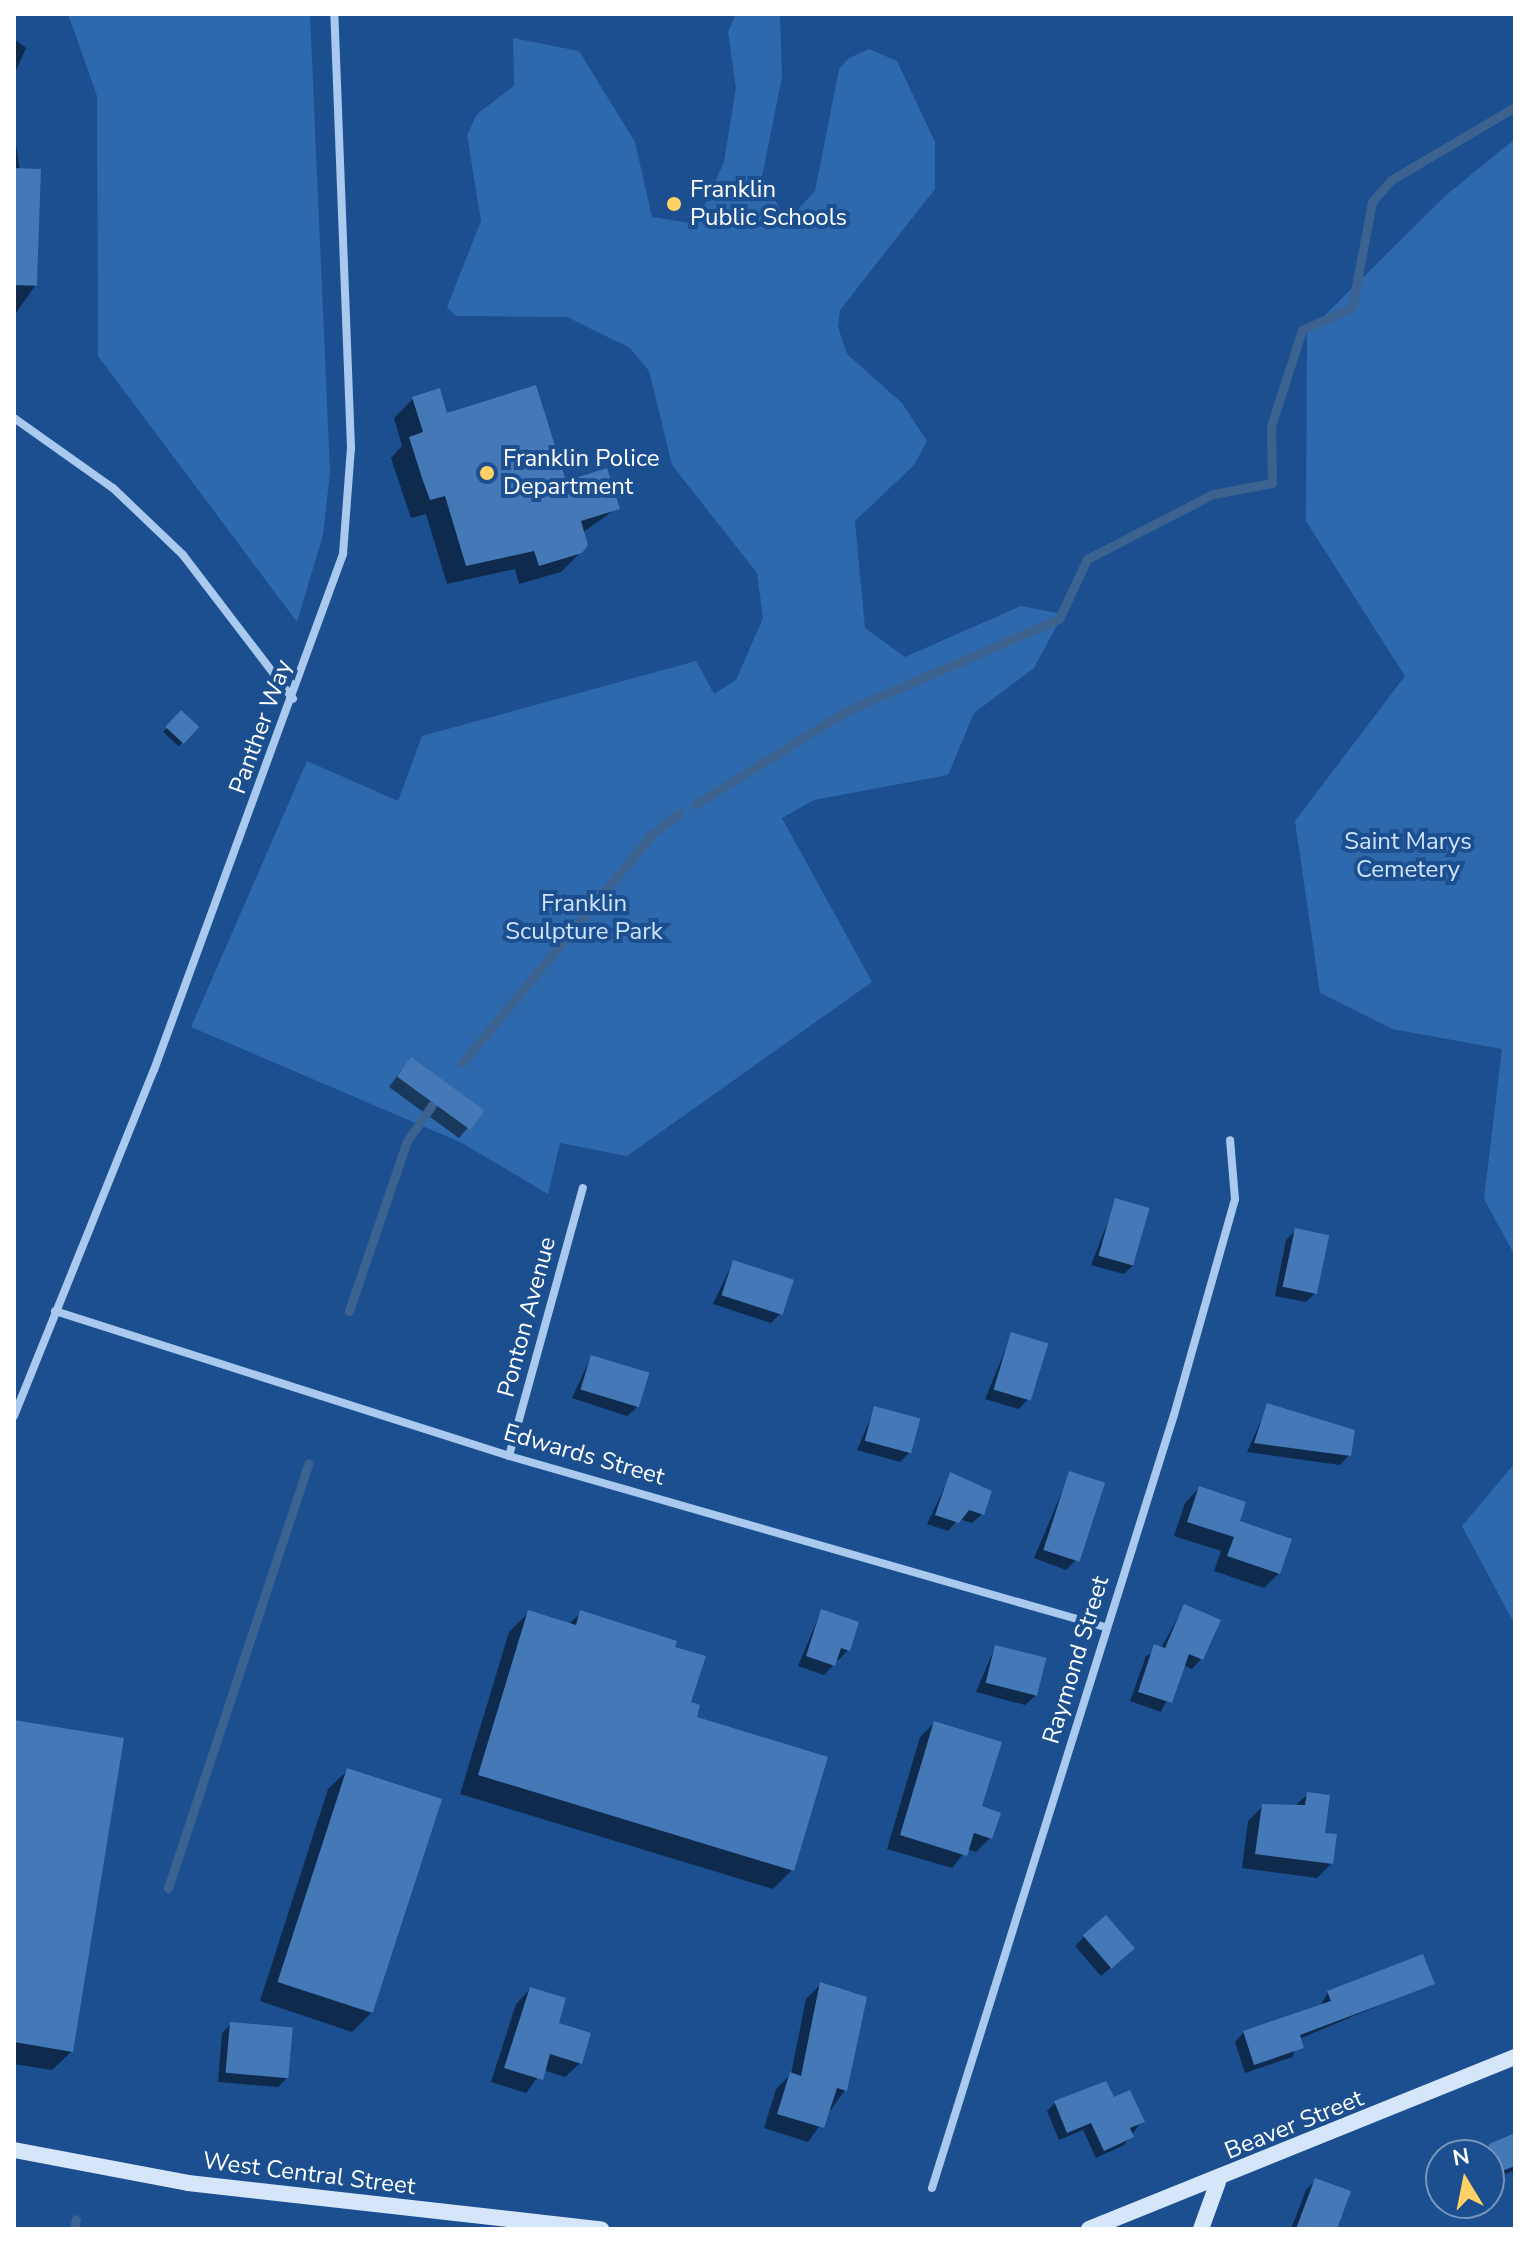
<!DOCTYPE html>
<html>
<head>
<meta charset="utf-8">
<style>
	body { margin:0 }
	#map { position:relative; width:1529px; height:2243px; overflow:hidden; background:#1b4f8f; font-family:"Nunito Sans",sans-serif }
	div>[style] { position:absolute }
	.green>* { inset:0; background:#2e69ad }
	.shadow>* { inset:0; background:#0007; transform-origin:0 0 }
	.stream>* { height:9px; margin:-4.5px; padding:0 4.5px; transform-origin:4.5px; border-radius:4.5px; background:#3c6290 }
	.building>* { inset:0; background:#4478b7; transform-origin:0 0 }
	.street>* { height:8px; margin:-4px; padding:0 4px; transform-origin:4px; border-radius:4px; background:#a9c9ee }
	.secondary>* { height:16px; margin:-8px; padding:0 8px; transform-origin:8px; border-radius:8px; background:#d6e6fa }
	.dots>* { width:22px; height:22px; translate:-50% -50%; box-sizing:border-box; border:4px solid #1b4f8f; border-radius:50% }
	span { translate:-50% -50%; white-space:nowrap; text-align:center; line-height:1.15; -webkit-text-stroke:8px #1b4f8f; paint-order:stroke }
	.poi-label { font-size:24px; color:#fff }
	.left { translate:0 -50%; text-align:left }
	.street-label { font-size:24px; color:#fff }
	.park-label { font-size:24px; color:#cfe3fa }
	.frame { position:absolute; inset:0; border:16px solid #fff; pointer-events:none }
	.north { position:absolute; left:1425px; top:2139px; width:80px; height:80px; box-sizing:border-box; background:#1b4f8f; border:2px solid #7695bc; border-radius:50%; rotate:350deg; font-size:22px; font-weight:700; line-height:32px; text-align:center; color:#fff }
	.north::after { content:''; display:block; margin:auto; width:28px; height:36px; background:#ffd166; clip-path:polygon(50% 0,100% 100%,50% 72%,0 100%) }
</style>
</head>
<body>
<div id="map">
	<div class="green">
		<i style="clip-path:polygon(68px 14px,310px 14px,330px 472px,323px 535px,297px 622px,98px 356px,97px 96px)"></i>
		<i style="clip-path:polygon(736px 14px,780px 14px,782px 77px,762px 177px,787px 221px,815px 191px,839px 69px,849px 58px,869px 49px,897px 61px,935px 142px,935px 189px,840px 310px,838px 327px,847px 354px,902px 403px,927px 441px,914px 465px,855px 521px,865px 628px,905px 657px,1021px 606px,1063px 614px,1034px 668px,974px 713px,948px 775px,814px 800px,782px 818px,872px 982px,627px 1156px,560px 1143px,548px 1194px,460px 1142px,191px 1027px,307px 761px,398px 801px,422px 736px,696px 661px,714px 694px,736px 680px,763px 618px,757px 573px,672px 465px,649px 371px,630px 348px,567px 317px,456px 316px,447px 307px,481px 221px,467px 135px,477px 114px,514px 86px,513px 38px,579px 51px,635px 142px,652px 217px,696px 224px,724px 162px,736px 88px,728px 32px)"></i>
		<i style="clip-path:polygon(1515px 139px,1515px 1256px,1484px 1199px,1502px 1049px,1392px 1029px,1320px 993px,1295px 821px,1405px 676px,1306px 521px,1307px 333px,1445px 196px)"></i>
		<i style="clip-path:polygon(1515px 1463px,1515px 1625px,1462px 1526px)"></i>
	</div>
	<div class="shadow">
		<i style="clip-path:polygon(14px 39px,26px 48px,14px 75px)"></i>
		<i style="clip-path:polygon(14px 132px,37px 283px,16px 313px,14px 313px)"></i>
		<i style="clip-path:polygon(413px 399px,564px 484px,617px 508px,582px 533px,581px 552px,561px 572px,519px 584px,515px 569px,447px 584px,426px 514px,411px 518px,391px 458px,402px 446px,394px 418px)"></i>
		<i style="left:181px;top:713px;width:21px;height:26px;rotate:43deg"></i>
		<i style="clip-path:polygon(402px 1069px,481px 1112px,459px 1138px,389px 1087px)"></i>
		<i style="clip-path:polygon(1116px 1201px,1133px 1265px,1124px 1274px,1091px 1265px)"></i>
		<i style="clip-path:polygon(1296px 1230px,1315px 1293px,1306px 1302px,1275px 1296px,1286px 1240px)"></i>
		<i style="clip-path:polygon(733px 1262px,780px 1314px,771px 1323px,713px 1304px)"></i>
		<i style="clip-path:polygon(1012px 1334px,1028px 1399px,1019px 1409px,985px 1399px)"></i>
		<i style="clip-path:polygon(591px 1357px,637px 1407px,627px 1416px,572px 1398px)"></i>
		<i style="clip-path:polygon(1268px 1405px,1349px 1455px,1340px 1465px,1247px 1452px)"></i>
		<i style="clip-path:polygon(875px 1408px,909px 1453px,900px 1462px,857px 1450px)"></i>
		<i style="clip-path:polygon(1070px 1473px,1076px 1560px,1066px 1570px,1034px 1558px)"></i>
		<i style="clip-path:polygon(951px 1474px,982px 1514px,972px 1523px,959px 1519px,948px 1531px,927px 1524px)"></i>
		<i style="clip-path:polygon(1199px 1488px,1279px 1573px,1264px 1588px,1214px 1571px,1221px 1551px,1174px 1536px,1185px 1503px)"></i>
		<i style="clip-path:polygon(1184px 1607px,1201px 1659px,1192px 1669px,1183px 1665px,1161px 1712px,1130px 1701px,1146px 1656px,1161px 1648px)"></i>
		<i style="clip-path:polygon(821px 1611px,849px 1649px,824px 1675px,798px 1666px)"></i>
		<i style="clip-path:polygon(528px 1613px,568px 1625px,581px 1613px,673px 1648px,694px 1718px,792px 1870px,773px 1889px,460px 1794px,509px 1632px)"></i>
		<i style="clip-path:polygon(995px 1647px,1035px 1696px,1025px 1705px,976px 1692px)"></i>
		<i style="clip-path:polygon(14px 1722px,72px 2051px,52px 2070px,14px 2064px)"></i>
		<i style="clip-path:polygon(934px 1723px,990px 1838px,976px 1852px,967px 1849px,952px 1868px,887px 1849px,920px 1737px)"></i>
		<i style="clip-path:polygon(348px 1770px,372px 2012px,352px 2032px,260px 2001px,328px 1789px)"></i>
		<i style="clip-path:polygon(1308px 1794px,1332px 1863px,1317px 1878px,1242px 1868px,1248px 1821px,1263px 1806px,1294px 1807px)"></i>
		<i style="clip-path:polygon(1084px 1937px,1123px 1957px,1101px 1976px,1075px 1946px)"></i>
		<i style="clip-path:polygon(1432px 1983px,1299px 2039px,1292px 2057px,1245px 2073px,1235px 2042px,1244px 2032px,1320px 2007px,1328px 1992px)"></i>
		<i style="clip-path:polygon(820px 1985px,845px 2090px,808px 2142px,764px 2128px,776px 2089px,791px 2074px,806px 1999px)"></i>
		<i style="clip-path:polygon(530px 1989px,580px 2063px,565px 2077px,543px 2070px,526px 2093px,491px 2082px,516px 2004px)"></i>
		<i style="clip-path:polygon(231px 2024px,287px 2078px,278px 2087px,218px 2082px,222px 2033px)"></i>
		<i style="clip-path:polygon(1113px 2100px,1142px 2121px,1124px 2145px,1096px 2158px,1083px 2130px,1059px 2140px,1047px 2111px,1055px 2103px)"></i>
		<i style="clip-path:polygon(1515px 2135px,1515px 2170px,1489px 2181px,1489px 2155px,1473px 2155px)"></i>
		<i style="clip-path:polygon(1315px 2181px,1335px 2229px,1291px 2229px,1306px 2190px)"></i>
	</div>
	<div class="stream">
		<i style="left:696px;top:804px;width:176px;rotate:-31.8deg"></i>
		<i style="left:846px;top:711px;width:232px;rotate:-23.4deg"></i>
		<i style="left:1059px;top:619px;width:66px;rotate:-65deg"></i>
		<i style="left:1087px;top:559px;width:142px;rotate:-27.3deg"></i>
		<i style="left:1213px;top:494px;width:60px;rotate:-10.6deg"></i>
		<i style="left:1272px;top:483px;width:57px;rotate:-91deg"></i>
		<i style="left:1271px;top:426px;width:101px;rotate:-72.1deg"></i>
		<i style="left:1302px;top:330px;width:55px;rotate:-24.7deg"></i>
		<i style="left:1352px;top:307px;width:107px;rotate:-79.2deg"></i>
		<i style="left:1372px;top:202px;width:29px;rotate:-49deg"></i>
		<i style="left:1391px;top:180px;width:144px;rotate:-30.5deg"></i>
		<i style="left:462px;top:1063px;width:296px;rotate:-50.3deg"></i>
		<i style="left:651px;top:835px;width:36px;rotate:-38deg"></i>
		<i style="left:349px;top:1311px;width:180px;rotate:-71.2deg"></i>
		<i style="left:407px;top:1141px;width:44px;rotate:-55.2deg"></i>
		<i style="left:168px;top:1888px;width:447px;rotate:-71.7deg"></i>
		<i style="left:74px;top:2229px;width:10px;rotate:-79deg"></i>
	</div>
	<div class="building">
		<i style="left:14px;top:168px;width:27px;height:117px;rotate:2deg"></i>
		<i style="clip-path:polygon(536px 385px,566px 481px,607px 468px,620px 509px,581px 521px,588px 545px,582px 553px,539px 566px,534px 551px,466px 566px,445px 496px,430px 500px,422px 478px,409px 437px,423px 432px,412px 397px,440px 388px,447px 413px)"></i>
		<i style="left:181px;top:710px;width:25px;height:23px;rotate:43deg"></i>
		<i style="left:411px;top:1057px;width:91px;height:24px;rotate:36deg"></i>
		<i style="left:1115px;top:1198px;width:36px;height:60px;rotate:16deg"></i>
		<i style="left:1295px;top:1228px;width:35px;height:60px;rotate:12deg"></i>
		<i style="left:733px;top:1260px;width:64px;height:37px;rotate:18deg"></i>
		<i style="left:1011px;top:1332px;width:39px;height:60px;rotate:17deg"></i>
		<i style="left:591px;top:1355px;width:61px;height:36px;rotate:17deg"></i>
		<i style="clip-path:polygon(1267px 1403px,1355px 1430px,1351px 1456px,1254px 1443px)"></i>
		<i style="left:874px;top:1406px;width:48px;height:36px;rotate:15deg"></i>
		<i style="left:1069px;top:1471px;width:38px;height:83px;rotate:18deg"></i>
		<i style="clip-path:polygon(950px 1472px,992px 1491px,984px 1515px,969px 1510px,959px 1523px,935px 1515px)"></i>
		<i style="clip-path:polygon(1199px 1486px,1246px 1502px,1240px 1521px,1292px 1539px,1280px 1574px,1227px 1556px,1234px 1537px,1187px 1522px)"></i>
		<i style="clip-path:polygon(1184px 1604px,1221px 1620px,1203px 1660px,1189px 1654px,1172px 1703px,1138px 1692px,1154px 1644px,1165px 1648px)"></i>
		<i style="clip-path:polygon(821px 1609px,859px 1622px,850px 1651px,841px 1648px,835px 1666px,806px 1656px)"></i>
		<i style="clip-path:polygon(528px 1610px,576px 1625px,580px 1610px,677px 1641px,675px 1647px,706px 1656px,691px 1702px,700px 1705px,697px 1717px,828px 1757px,794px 1871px,478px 1775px)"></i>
		<i style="left:995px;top:1645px;width:53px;height:39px;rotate:14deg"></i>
		<i style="clip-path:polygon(14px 1720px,124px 1738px,73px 2052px,14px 2042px)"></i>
		<i style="clip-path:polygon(934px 1721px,1002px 1742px,982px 1806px,1001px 1813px,992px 1839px,974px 1833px,967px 1856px,900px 1835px)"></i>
		<i style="left:347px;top:1768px;width:100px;height:225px;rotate:18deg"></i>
		<i style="clip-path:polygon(1307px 1792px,1330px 1795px,1325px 1833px,1337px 1834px,1333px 1864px,1255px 1854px,1262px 1804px,1305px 1805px)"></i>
		<i style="left:1106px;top:1915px;width:44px;height:31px;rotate:49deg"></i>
		<i style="clip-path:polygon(1423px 1954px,1435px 1984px,1300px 2035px,1304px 2048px,1254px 2065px,1243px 2031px,1331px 2001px,1327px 1991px)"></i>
		<i style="clip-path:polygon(820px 1982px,867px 1997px,847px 2091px,837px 2088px,824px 2128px,777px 2114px,790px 2072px,801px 2076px)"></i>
		<i style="clip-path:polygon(530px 1987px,566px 1998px,559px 2023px,591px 2033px,582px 2064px,550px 2054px,543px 2080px,504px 2068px)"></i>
		<i style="left:230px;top:2022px;width:63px;height:51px;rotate:5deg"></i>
		<i style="clip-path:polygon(1106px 2081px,1114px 2097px,1130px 2090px,1145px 2122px,1130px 2128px,1134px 2137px,1104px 2151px,1091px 2123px,1067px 2133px,1054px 2101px)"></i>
		<i style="clip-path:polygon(1515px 2133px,1515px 2166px,1489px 2176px,1489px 2144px)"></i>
		<i style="clip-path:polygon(1315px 2178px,1351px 2191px,1337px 2229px,1296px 2229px)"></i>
	</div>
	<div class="street">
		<i style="left:14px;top:418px;width:121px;rotate:35.3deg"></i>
		<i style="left:113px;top:488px;width:97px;rotate:43.7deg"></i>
		<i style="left:183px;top:555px;width:181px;rotate:52.6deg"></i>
		<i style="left:55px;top:1311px;width:477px;rotate:17.7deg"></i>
		<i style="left:509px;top:1456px;width:620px;rotate:16.01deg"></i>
		<i style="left:14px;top:1416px;width:373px;rotate:-68deg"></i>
		<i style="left:154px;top:1070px;width:550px;rotate:-69.88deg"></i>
		<i style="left:343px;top:554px;width:106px;rotate:-85.7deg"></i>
		<i style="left:351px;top:448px;width:434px;rotate:-92.2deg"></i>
		<i style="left:509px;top:1456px;width:278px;rotate:-74.6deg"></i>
		<i style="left:932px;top:2188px;width:810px;rotate:-72.62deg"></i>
		<i style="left:1174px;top:1415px;width:224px;rotate:-74.2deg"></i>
		<i style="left:1235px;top:1199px;width:59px;rotate:-94.8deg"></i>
	</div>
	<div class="secondary">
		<i style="left:14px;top:2150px;width:177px;rotate:10.7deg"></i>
		<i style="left:188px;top:2183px;width:416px;rotate:6.4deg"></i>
		<i style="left:1089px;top:2229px;width:459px;rotate:-22deg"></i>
		<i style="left:1201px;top:2229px;width:50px;rotate:-70.1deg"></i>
	</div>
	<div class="dots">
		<i style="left:674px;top:204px;background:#ffd166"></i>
		<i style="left:487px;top:473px;background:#ffd166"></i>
	</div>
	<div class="poi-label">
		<span class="left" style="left:690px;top:204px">Franklin<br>Public Schools</span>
		<span class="left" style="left:503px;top:473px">Franklin Police<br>Department</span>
	</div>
	<div class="street-label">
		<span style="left:261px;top:727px;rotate:-70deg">Panther Way</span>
		<span style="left:527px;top:1317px;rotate:-75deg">Ponton Avenue</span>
		<span style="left:584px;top:1455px;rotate:16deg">Edwards Street</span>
		<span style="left:1076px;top:1660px;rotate:-73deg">Raymond Street</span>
		<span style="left:1294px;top:2125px;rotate:-22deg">Beaver Street</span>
		<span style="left:309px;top:2174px;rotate:7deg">West Central Street</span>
	</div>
	<div class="park-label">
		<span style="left:1408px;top:856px">Saint Marys<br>Cemetery</span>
		<span style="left:584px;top:918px">Franklin<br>Sculpture Park</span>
	</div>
	<div class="frame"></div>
	<div class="north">N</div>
</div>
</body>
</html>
